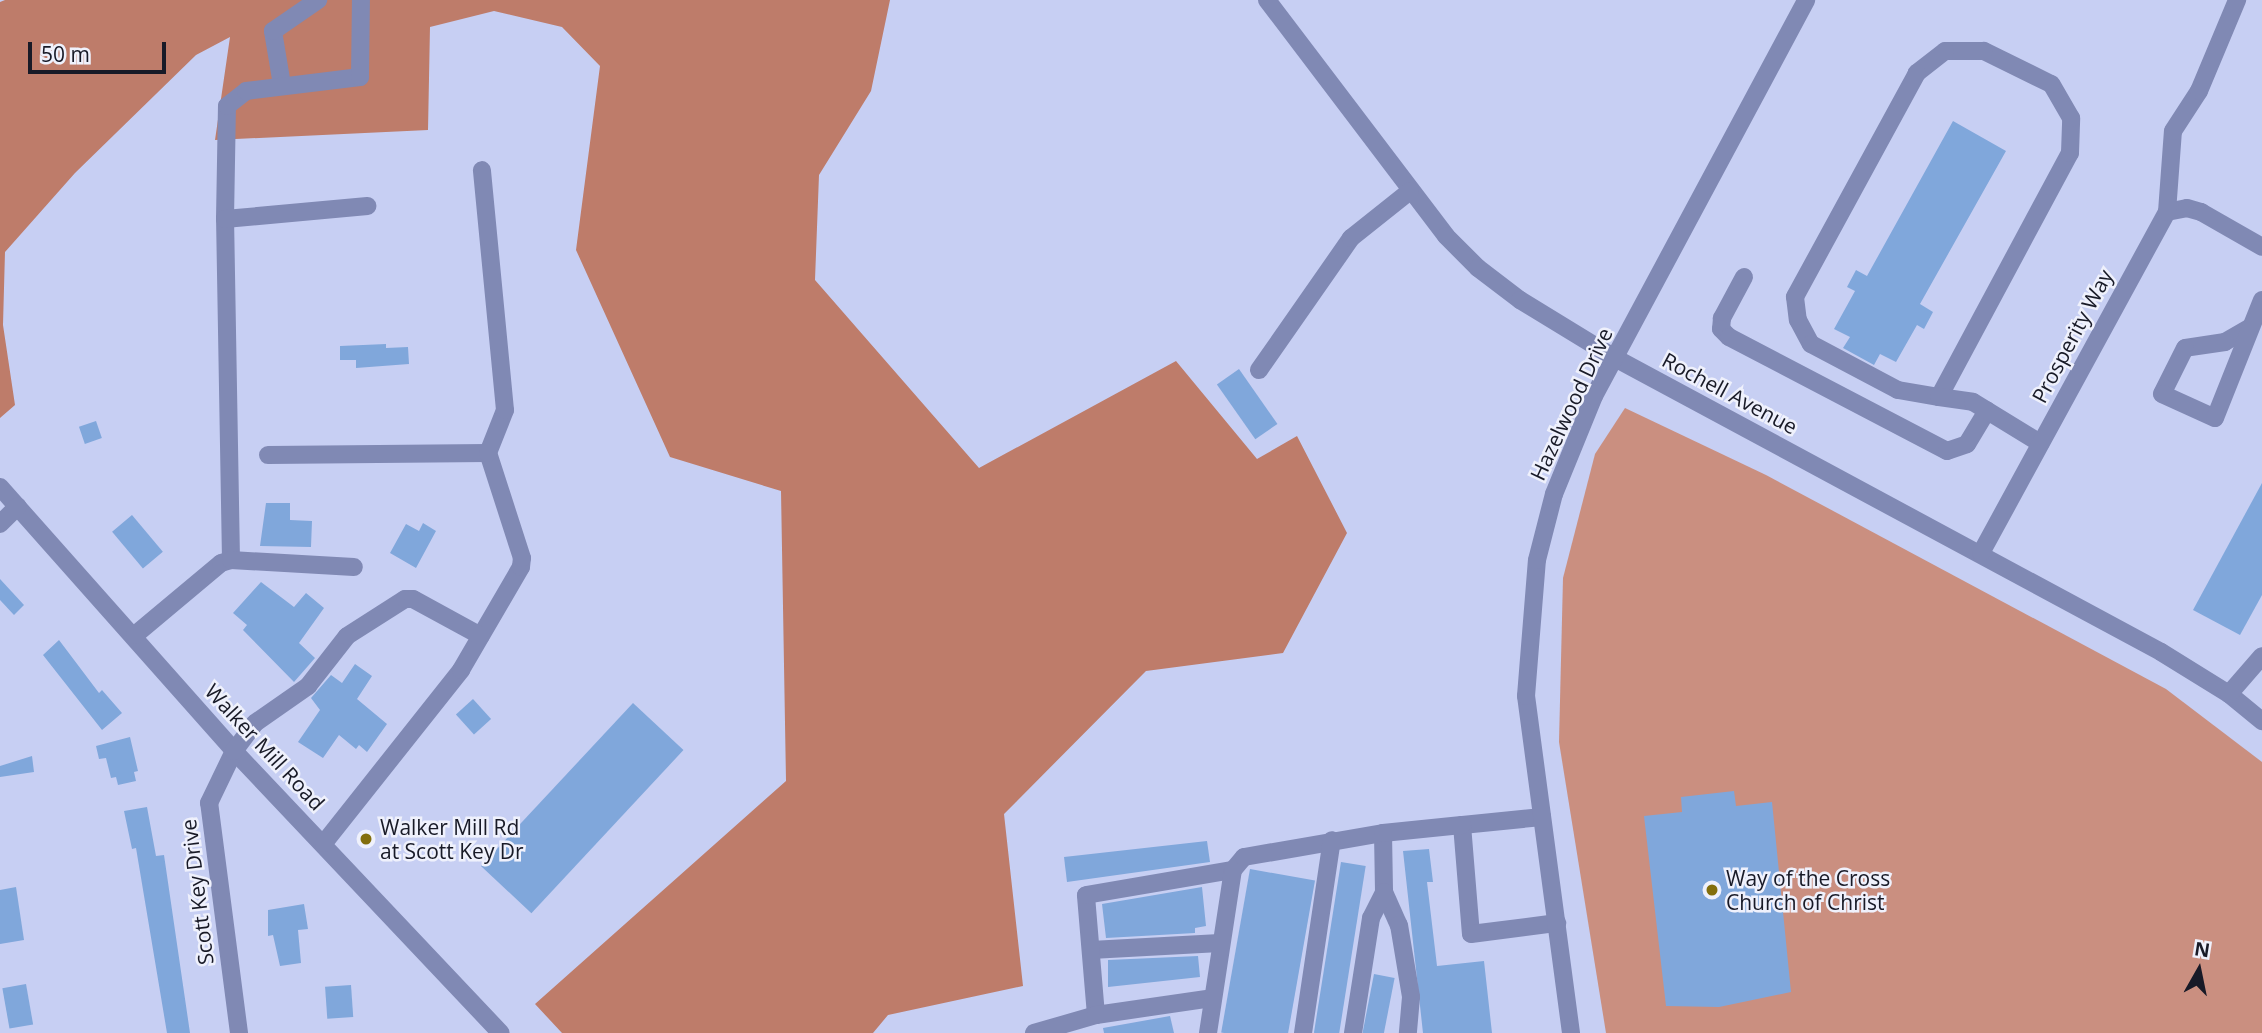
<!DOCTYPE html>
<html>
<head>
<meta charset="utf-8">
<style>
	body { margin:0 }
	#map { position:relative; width:2262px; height:1033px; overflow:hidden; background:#c7cff3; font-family:"Open Sans",sans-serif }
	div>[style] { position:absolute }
	.green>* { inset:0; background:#ca8f80 }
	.forest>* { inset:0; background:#be7c6a }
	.building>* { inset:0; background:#80a7db; transform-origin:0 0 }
	.minor>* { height:18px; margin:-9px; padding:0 9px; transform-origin:9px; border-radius:9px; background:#8089b4 }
	.dots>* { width:19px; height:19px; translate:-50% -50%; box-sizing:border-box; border:4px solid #eff1fc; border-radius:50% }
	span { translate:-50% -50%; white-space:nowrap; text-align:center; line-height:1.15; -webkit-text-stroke:5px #eff1fc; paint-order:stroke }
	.street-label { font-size:21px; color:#181a27 }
	.poi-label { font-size:21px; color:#181a27 }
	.left { translate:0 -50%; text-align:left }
	.north { position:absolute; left:2164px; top:935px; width:70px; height:70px; -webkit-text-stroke:5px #eff1fc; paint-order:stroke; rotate:9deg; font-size:19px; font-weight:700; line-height:28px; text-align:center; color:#181a27 }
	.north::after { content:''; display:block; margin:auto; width:24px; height:32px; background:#181a27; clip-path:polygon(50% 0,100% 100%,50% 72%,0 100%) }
	.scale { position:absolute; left:28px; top:42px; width:138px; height:32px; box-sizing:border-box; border:4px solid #181a27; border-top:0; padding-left:9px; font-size:21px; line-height:24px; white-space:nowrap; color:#181a27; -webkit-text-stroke:5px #eff1fc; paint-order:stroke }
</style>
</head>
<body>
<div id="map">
	<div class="green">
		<i style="clip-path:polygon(1625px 408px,1766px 475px,2166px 689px,2262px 762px,2262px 1033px,1606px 1033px,1559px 742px,1563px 578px,1595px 454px)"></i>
	</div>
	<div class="forest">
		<i style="clip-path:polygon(5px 0,890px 0,871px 91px,819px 175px,815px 280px,979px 468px,1176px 361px,1257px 459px,1297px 436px,1347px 533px,1283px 653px,1146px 671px,1004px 814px,1023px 986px,888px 1015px,873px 1033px,562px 1033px,535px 1004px,786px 781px,781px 491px,670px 457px,576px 250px,600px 66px,562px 27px,494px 11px,430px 27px,428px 130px,215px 140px,230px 37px,196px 55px,75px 173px,5px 252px,3px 325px,15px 405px,0 418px,0 2px)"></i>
	</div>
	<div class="building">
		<i style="clip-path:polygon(1953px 121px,2006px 151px,1920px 304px,1933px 312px,1924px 329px,1917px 325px,1896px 362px,1880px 354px,1874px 365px,1843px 348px,1850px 337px,1834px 329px,1855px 291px,1847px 287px,1856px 270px,1867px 276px)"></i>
		<i style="clip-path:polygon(386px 344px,386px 348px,408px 347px,409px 364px,356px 368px,356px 360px,340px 360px,340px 346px)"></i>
		<i style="left:1239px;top:369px;width:67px;height:27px;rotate:55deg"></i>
		<i style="left:96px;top:421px;width:18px;height:18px;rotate:71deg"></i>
		<i style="clip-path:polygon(2262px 483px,2262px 595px,2240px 635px,2193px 610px)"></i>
		<i style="clip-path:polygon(266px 503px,290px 503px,290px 520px,312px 521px,311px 547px,260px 546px)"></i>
		<i style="left:132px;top:515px;width:48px;height:26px;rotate:50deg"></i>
		<i style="clip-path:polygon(423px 523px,436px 531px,416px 568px,390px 553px,406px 524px,419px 531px)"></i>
		<i style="clip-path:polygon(0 579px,24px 605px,14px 615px,0 600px)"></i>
		<i style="clip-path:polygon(261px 582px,294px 607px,306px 593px,324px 608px,299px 643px,315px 658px,294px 682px,243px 630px,247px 625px,233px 613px)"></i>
		<i style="clip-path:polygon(59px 640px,99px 693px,102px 690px,122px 713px,102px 730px,43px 655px)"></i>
		<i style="clip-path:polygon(355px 664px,372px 676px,357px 699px,387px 724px,367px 752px,359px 745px,356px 749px,339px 735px,323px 758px,298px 742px,320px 710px,311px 698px,331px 675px,342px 683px)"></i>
		<i style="left:473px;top:699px;width:27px;height:23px;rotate:48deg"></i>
		<i style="left:633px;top:703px;width:69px;height:223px;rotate:43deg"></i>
		<i style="clip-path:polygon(130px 737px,138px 771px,134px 772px,136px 781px,118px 785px,116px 777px,111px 778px,106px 758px,99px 759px,96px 746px)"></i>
		<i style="clip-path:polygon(32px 756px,34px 772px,0 777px,0 766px)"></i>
		<i style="clip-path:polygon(1734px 791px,1736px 806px,1772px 802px,1791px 992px,1719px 1007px,1666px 1006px,1644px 816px,1682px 812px,1681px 797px)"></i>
		<i style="clip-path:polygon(147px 807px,156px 856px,164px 855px,190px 1033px,167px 1033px,136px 848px,132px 849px,124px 811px)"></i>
		<i style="clip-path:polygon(1207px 841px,1210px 862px,1067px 882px,1064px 857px)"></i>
		<i style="clip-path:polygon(1429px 849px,1433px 882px,1427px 882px,1437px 966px,1484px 961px,1492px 1033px,1423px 1033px,1403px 851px)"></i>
		<i style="left:1341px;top:862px;width:25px;height:173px;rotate:9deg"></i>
		<i style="left:1250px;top:869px;width:66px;height:166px;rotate:10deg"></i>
		<i style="clip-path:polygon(16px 887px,24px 940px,0 944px,0 890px)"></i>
		<i style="clip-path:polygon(1202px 887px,1206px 926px,1195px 928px,1195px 933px,1106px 938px,1102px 904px)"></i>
		<i style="clip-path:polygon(304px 904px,308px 929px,298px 930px,301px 963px,280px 966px,273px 935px,268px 936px,268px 910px)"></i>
		<i style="clip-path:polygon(1198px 956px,1200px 977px,1108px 987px,1108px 960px)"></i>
		<i style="left:1374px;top:974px;width:21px;height:60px;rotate:11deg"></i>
		<i style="left:26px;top:984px;width:41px;height:24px;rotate:80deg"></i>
		<i style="left:351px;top:985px;width:32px;height:26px;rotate:86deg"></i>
		<i style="clip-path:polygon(1170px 1016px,1174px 1033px,1104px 1033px,1103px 1028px)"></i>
	</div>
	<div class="minor">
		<i style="left:1267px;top:0;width:296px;rotate:52.8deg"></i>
		<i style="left:1446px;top:236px;width:45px;rotate:45deg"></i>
		<i style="left:1478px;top:268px;width:53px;rotate:37.3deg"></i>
		<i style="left:1520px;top:300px;width:111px;rotate:31.4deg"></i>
		<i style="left:1615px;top:358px;width:620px;rotate:28.3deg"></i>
		<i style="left:2161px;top:652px;width:80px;rotate:31.7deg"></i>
		<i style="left:2229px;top:694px;width:43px;rotate:39.3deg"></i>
		<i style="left:282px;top:85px;width:55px;rotate:-99.5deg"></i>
		<i style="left:273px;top:31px;width:55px;rotate:-34.6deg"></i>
		<i style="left:2167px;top:212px;width:20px;rotate:-11deg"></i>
		<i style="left:2187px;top:208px;width:15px;rotate:16deg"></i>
		<i style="left:2201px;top:212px;width:70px;rotate:29.8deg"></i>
		<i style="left:225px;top:219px;width:113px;rotate:-89deg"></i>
		<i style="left:227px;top:106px;width:24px;rotate:-38deg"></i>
		<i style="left:246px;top:91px;width:115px;rotate:-7deg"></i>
		<i style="left:360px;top:77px;width:77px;rotate:-89.3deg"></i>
		<i style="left:1744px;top:277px;width:47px;rotate:118.2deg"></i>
		<i style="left:1722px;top:318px;width:11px;rotate:95deg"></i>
		<i style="left:1721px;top:329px;width:11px;rotate:45deg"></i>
		<i style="left:1729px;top:337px;width:246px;rotate:27.6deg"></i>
		<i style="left:1947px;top:451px;width:21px;rotate:-19deg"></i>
		<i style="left:1967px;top:444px;width:39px;rotate:-59deg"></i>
		<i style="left:2249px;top:328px;width:28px;rotate:150deg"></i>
		<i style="left:2225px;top:342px;width:40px;rotate:171.5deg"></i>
		<i style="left:2185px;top:348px;width:51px;rotate:116.6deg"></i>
		<i style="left:2162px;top:394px;width:58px;rotate:24.4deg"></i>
		<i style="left:2215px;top:418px;width:127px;rotate:-68.3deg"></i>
		<i style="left:1259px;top:370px;width:161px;rotate:-55.1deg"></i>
		<i style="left:1351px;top:238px;width:75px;rotate:-38.5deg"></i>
		<i style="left:1939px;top:397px;width:277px;rotate:-61.8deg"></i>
		<i style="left:2070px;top:153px;width:35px;rotate:-88deg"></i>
		<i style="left:2071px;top:118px;width:39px;rotate:-120deg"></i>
		<i style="left:2051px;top:84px;width:75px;rotate:-153.8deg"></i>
		<i style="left:1984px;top:51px;width:39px;rotate:180deg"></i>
		<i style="left:1945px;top:51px;width:36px;rotate:142deg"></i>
		<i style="left:1917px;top:73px;width:255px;rotate:118.6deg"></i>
		<i style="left:1795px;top:297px;width:23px;rotate:83deg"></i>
		<i style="left:1798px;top:320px;width:27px;rotate:62deg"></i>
		<i style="left:1811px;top:344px;width:98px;rotate:27.9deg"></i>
		<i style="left:1898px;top:390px;width:42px;rotate:9.7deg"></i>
		<i style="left:1939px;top:397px;width:34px;rotate:8deg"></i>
		<i style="left:1973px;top:402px;width:79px;rotate:31.5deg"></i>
		<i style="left:268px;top:455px;width:220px;rotate:-0.5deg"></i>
		<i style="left:0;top:487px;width:353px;rotate:48.4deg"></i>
		<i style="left:234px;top:751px;width:388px;rotate:46.6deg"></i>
		<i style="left:0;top:524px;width:25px;rotate:-45deg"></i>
		<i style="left:1981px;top:553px;width:388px;rotate:-61.4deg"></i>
		<i style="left:2167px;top:212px;width:81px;rotate:-85.8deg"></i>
		<i style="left:2173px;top:131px;width:48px;rotate:-57deg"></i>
		<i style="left:2199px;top:91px;width:99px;rotate:-67.3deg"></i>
		<i style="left:231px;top:560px;width:341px;rotate:-91deg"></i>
		<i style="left:225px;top:219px;width:143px;rotate:-5.2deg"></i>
		<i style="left:135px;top:635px;width:112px;rotate:-39.9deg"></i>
		<i style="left:221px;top:563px;width:10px;rotate:-17deg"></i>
		<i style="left:231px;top:560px;width:123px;rotate:3.3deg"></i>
		<i style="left:2229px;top:694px;width:50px;rotate:-49deg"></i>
		<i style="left:1542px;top:817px;width:80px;rotate:174.3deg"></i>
		<i style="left:1462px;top:825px;width:109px;rotate:85.3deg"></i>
		<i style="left:1471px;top:934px;width:87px;rotate:-7.3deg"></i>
		<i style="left:1383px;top:833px;width:59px;rotate:89deg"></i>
		<i style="left:1384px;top:892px;width:36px;rotate:66deg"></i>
		<i style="left:1399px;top:925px;width:73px;rotate:80.5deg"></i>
		<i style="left:1411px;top:997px;width:36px;rotate:95deg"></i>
		<i style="left:324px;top:843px;width:221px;rotate:-51.6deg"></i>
		<i style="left:461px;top:670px;width:119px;rotate:-59.8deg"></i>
		<i style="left:521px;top:567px;width:9px;rotate:-84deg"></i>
		<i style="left:522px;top:558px;width:110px;rotate:-107.9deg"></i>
		<i style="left:488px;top:453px;width:46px;rotate:-68.4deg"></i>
		<i style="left:505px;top:410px;width:241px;rotate:-95.5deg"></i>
		<i style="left:1091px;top:950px;width:129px;rotate:-3.1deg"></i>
		<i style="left:1096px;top:1015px;width:120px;rotate:-94.8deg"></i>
		<i style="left:1086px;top:895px;width:149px;rotate:-9.7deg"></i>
		<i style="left:239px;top:1033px;width:232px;rotate:-97.4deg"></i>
		<i style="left:209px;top:803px;width:58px;rotate:-64.3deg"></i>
		<i style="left:234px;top:751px;width:35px;rotate:-53deg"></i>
		<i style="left:255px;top:723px;width:65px;rotate:-34.9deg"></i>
		<i style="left:308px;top:686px;width:63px;rotate:-52deg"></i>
		<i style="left:347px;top:636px;width:69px;rotate:-32.5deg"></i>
		<i style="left:405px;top:599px;width:8px"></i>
		<i style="left:413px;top:599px;width:77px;rotate:28.6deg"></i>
		<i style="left:1034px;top:1033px;width:65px;rotate:-16.2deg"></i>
		<i style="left:1096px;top:1015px;width:117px;rotate:-8.3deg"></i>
		<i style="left:1208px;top:1033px;width:165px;rotate:-81.3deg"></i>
		<i style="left:1233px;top:870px;width:17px;rotate:-50deg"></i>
		<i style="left:1244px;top:857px;width:141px;rotate:-9.8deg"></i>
		<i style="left:1383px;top:833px;width:79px;rotate:-5.8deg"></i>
		<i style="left:1303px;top:1033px;width:195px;rotate:-81.5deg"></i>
		<i style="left:1353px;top:1033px;width:116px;rotate:-81.1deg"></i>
		<i style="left:1371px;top:918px;width:29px;rotate:-63deg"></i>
		<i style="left:1571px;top:1033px;width:340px;rotate:-97.6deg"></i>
		<i style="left:1526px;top:696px;width:136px;rotate:-85.4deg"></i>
		<i style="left:1537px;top:560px;width:68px;rotate:-75.6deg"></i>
		<i style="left:1554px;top:494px;width:106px;rotate:-67.8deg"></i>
		<i style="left:1594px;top:396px;width:449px;rotate:-61.8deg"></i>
	</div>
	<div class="dots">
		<i style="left:366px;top:839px;background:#836e0c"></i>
		<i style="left:1712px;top:890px;background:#836e0c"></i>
	</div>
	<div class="street-label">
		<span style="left:2072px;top:336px;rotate:-62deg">Prosperity Way</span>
		<span style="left:1730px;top:393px;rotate:28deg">Rochell Avenue</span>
		<span style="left:1571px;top:404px;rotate:-65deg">Hazelwood Drive</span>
		<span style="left:265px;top:747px;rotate:47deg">Walker Mill Road</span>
		<span style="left:197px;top:892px;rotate:-97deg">Scott Key Drive</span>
	</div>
	<div class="poi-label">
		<span class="left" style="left:380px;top:839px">Walker Mill Rd<br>at Scott Key Dr</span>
		<span class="left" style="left:1726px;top:890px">Way of the Cross<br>Church of Christ</span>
	</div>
	<div class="north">N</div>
	<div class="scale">50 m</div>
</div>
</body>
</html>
